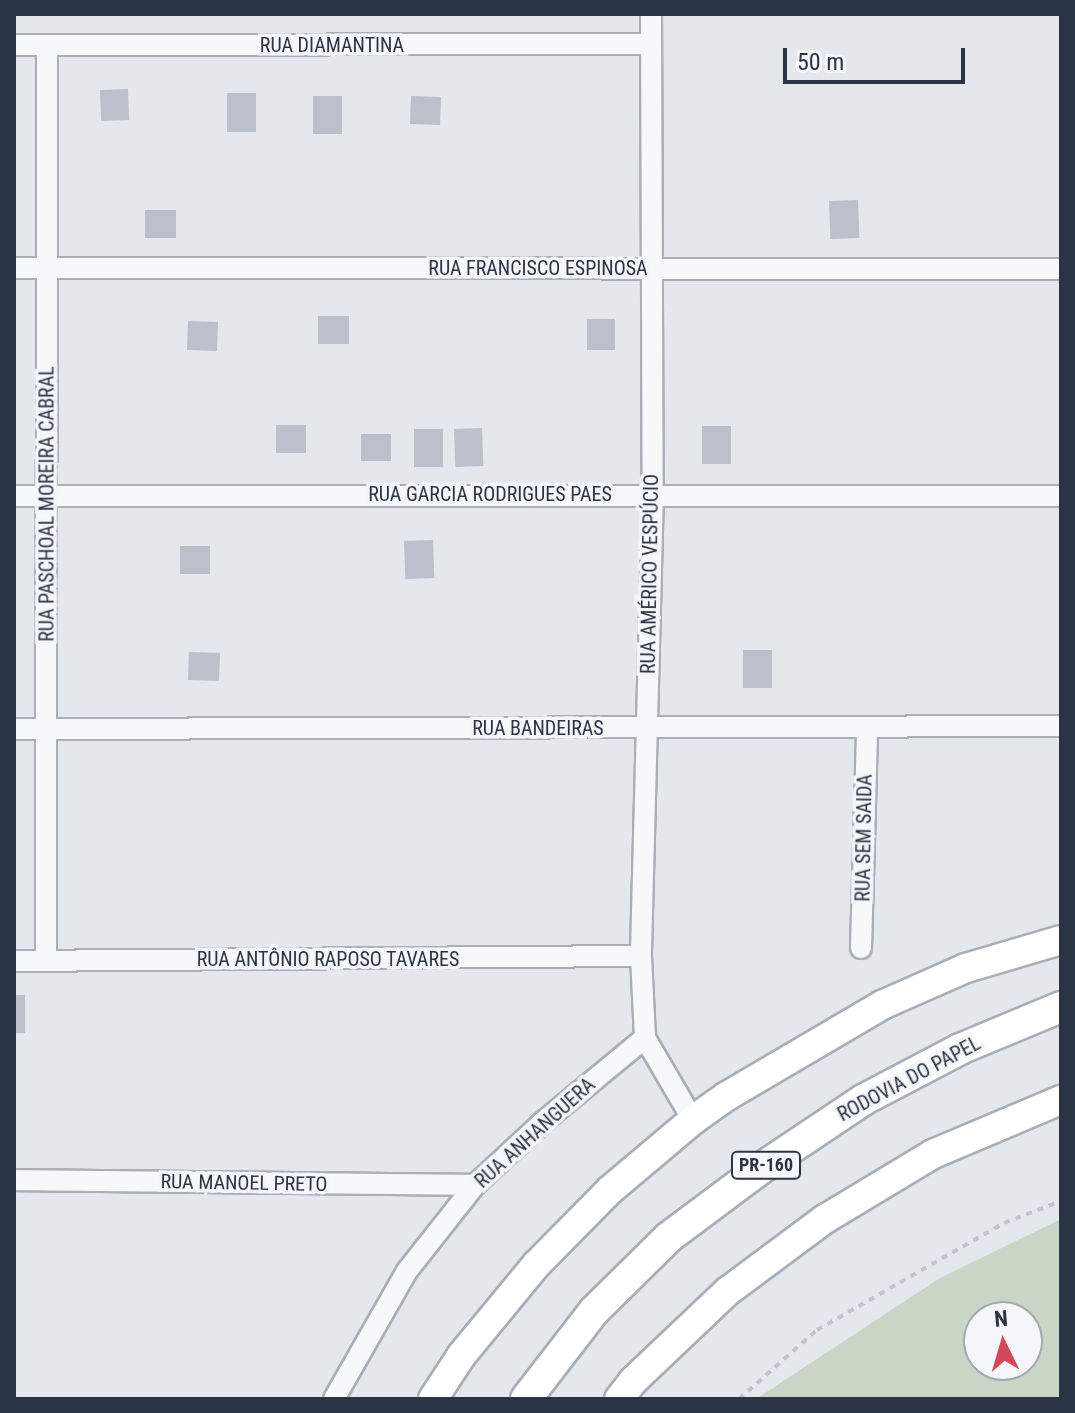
<!DOCTYPE html>
<html>
<head>
<meta charset="utf-8">
<style>
	body { margin:0 }
	#map { position:relative; width:1075px; height:1413px; overflow:hidden; background:#e4e7ec; font-family:"Roboto Condensed",sans-serif }
	div>[style] { position:absolute }
	.green>* { inset:0; background:#c9d6c5 }
	.building>* { inset:0; background:#bbc0ca; transform-origin:0 0 }
	.path>* { height:4px; margin-top:-2px; transform-origin:0; background:repeating-linear-gradient(90deg,#c2c5cb 0 6px,transparent 0 12px) }
	.roads { filter:drop-shadow(2px 0 #a9aeb7) drop-shadow(-2px 0 #a9aeb7) drop-shadow(0 2px #a9aeb7) drop-shadow(0 -2px #a9aeb7) }
	.street>* { height:20px; margin:-10px; padding:0 10px; transform-origin:10px; border-radius:10px; background:#f7f8fa }
	.secondary>* { height:28px; margin:-14px; padding:0 14px; transform-origin:14px; border-radius:14px; background:#fff }
	.primary>* { height:30px; margin:-15px; padding:0 15px; transform-origin:15px; border-radius:15px; background:#fff }
	span { translate:-50% -50%; white-space:nowrap; text-align:center; line-height:1.15; -webkit-text-stroke:7px #f4f6f9; paint-order:stroke }
	.shield-label span { padding:2px 6px; background:#f4f6f9; border:2px solid; border-radius:6px; -webkit-text-stroke-width:0 }
	.shield-label { font-size:18px; color:#2b3445; font-weight:700 }
	.street-label { font-size:20px; color:#2b3445 }
	.frame { position:absolute; inset:0; border:16px solid #2b3445; pointer-events:none }
	.north { position:absolute; left:963px; top:1301px; width:80px; height:80px; box-sizing:border-box; background:#f4f6f9; border:2px solid #a4a8b1; border-radius:50%; rotate:355deg; font-size:22px; font-weight:700; line-height:32px; text-align:center; color:#2b3445 }
	.north::after { content:''; display:block; margin:auto; width:28px; height:36px; background:#d1495b; clip-path:polygon(50% 0,100% 100%,50% 72%,0 100%) }
	.scale { position:absolute; left:783px; top:48px; width:182px; height:36px; box-sizing:border-box; border:4px solid #2b3445; border-top:0; padding-left:10px; font-size:24px; line-height:28px; white-space:nowrap; color:#2b3445; -webkit-text-stroke:6px #f4f6f9; paint-order:stroke }
</style>
</head>
<body>
<div id="map">
	<div class="green">
		<i style="clip-path:polygon(evenodd,1061px 1219px,1061px 1399px,756px 1399px,940px 1278px,1061px 1219px,979px 1317px,1027px 1317px,1027px 1365px,979px 1365px,979px 1317px)"></i>
	</div>
	<div class="building">
		<i style="left:128px;top:89px;width:31px;height:28px;rotate:88deg"></i>
		<i style="left:256px;top:93px;width:39px;height:29px;rotate:90deg"></i>
		<i style="left:313px;top:96px;width:29px;height:38px"></i>
		<i style="left:411px;top:96px;width:30px;height:28px;rotate:2deg"></i>
		<i style="left:858px;top:200px;width:38px;height:29px;rotate:88deg"></i>
		<i style="left:145px;top:210px;width:31px;height:28px"></i>
		<i style="left:318px;top:316px;width:31px;height:28px"></i>
		<i style="left:587px;top:319px;width:28px;height:31px"></i>
		<i style="left:188px;top:321px;width:30px;height:29px;rotate:2deg"></i>
		<i style="left:276px;top:425px;width:30px;height:28px"></i>
		<i style="left:731px;top:426px;width:38px;height:29px;rotate:90deg"></i>
		<i style="left:482px;top:428px;width:38px;height:28px;rotate:88deg"></i>
		<i style="left:414px;top:429px;width:29px;height:38px"></i>
		<i style="left:361px;top:434px;width:30px;height:27px"></i>
		<i style="left:433px;top:540px;width:38px;height:29px;rotate:88deg"></i>
		<i style="left:180px;top:546px;width:30px;height:28px"></i>
		<i style="left:772px;top:650px;width:38px;height:29px;rotate:90deg"></i>
		<i style="left:189px;top:652px;width:31px;height:28px;rotate:2deg"></i>
		<i style="left:14px;top:995px;width:11px;height:38px"></i>
	</div>
	<div class="path">
		<i style="left:739px;top:1399px;width:104px;rotate:-41.5deg"></i>
		<i style="left:817px;top:1330px;width:215px;rotate:-29.8deg"></i>
		<i style="left:1004px;top:1223px;width:61px;rotate:-21.1deg"></i>
	</div>
	<div class="roads">
		<div class="street">
			<i style="left:651px;top:14px;width:479px;rotate:89.8deg"></i>
			<i style="left:653px;top:493px;width:463px;rotate:91.5deg"></i>
			<i style="left:641px;top:956px;width:82px;rotate:87.2deg"></i>
			<i style="left:645px;top:1038px;width:95px;rotate:59.7deg"></i>
			<i style="left:14px;top:45px;width:636px;rotate:-0.09deg"></i>
			<i style="left:14px;top:268px;width:1047px;rotate:0.05deg"></i>
			<i style="left:14px;top:496px;width:1047px"></i>
			<i style="left:14px;top:729px;width:1047px;rotate:-0.16deg"></i>
			<i style="left:861px;top:948px;width:220px;rotate:-88.4deg"></i>
			<i style="left:14px;top:961px;width:627px;rotate:-0.46deg"></i>
			<i style="left:46px;top:961px;width:915px;rotate:-89.94deg"></i>
			<i style="left:14px;top:1180px;width:461px;rotate:0.6deg"></i>
			<i style="left:334px;top:1399px;width:147px;rotate:-60.3deg"></i>
			<i style="left:407px;top:1271px;width:110px;rotate:-51.7deg"></i>
			<i style="left:475px;top:1185px;width:93px;rotate:-42.8deg"></i>
			<i style="left:543px;top:1122px;width:132px;rotate:-39.5deg"></i>
		</div>
		<div class="secondary">
			<i style="left:433px;top:1399px;width:51px;rotate:-56.9deg"></i>
			<i style="left:461px;top:1356px;width:118px;rotate:-50.5deg"></i>
			<i style="left:536px;top:1265px;width:105px;rotate:-45.4deg"></i>
			<i style="left:610px;top:1190px;width:109px;rotate:-40.1deg"></i>
			<i style="left:693px;top:1120px;width:42px;rotate:-35.2deg"></i>
			<i style="left:727px;top:1096px;width:180px;rotate:-30.4deg"></i>
			<i style="left:882px;top:1005px;width:92px;rotate:-23.8deg"></i>
			<i style="left:966px;top:968px;width:99px;rotate:-16.4deg"></i>
			<i style="left:619px;top:1399px;width:23px;rotate:-52deg"></i>
			<i style="left:633px;top:1381px;width:131px;rotate:-43.5deg"></i>
			<i style="left:728px;top:1291px;width:121px;rotate:-36.6deg"></i>
			<i style="left:825px;top:1219px;width:126px;rotate:-31deg"></i>
			<i style="left:933px;top:1154px;width:139px;rotate:-22.9deg"></i>
		</div>
		<div class="primary">
			<i style="left:526px;top:1399px;width:111px;rotate:-52.3deg"></i>
			<i style="left:594px;top:1311px;width:105px;rotate:-44.6deg"></i>
			<i style="left:669px;top:1237px;width:117px;rotate:-36.7deg"></i>
			<i style="left:763px;top:1167px;width:120px;rotate:-33.8deg"></i>
			<i style="left:863px;top:1100px;width:110px;rotate:-27.7deg"></i>
			<i style="left:960px;top:1049px;width:109px;rotate:-22.6deg"></i>
		</div>
	</div>
	<div class="shield-label">
		<span style="left:766px;top:1165px">PR-160</span>
	</div>
	<div class="street-label">
		<span style="left:332px;top:45px">RUA DIAMANTINA</span>
		<span style="left:538px;top:268px">RUA FRANCISCO ESPINOSA</span>
		<span style="left:490px;top:494px">RUA GARCIA RODRIGUES PAES</span>
		<span style="left:47px;top:504px;rotate:-90deg">RUA PASCHOAL MOREIRA CABRAL</span>
		<span style="left:650px;top:574px;rotate:-89deg">RUA AMÉRICO VESPÚCIO</span>
		<span style="left:538px;top:728px">RUA BANDEIRAS</span>
		<span style="left:864px;top:838px;rotate:-89deg">RUA SEM SAIDA</span>
		<span style="left:328px;top:959px">RUA ANTÔNIO RAPOSO TAVARES</span>
		<span style="left:909px;top:1079px;rotate:-28deg">RODOVIA DO PAPEL</span>
		<span style="left:535px;top:1133px;rotate:-42deg">RUA ANHANGUERA</span>
		<span style="left:244px;top:1183px;rotate:1deg">RUA MANOEL PRETO</span>
	</div>
	<div class="frame"></div>
	<div class="north">N</div>
	<div class="scale">50 m</div>
</div>
</body>
</html>
